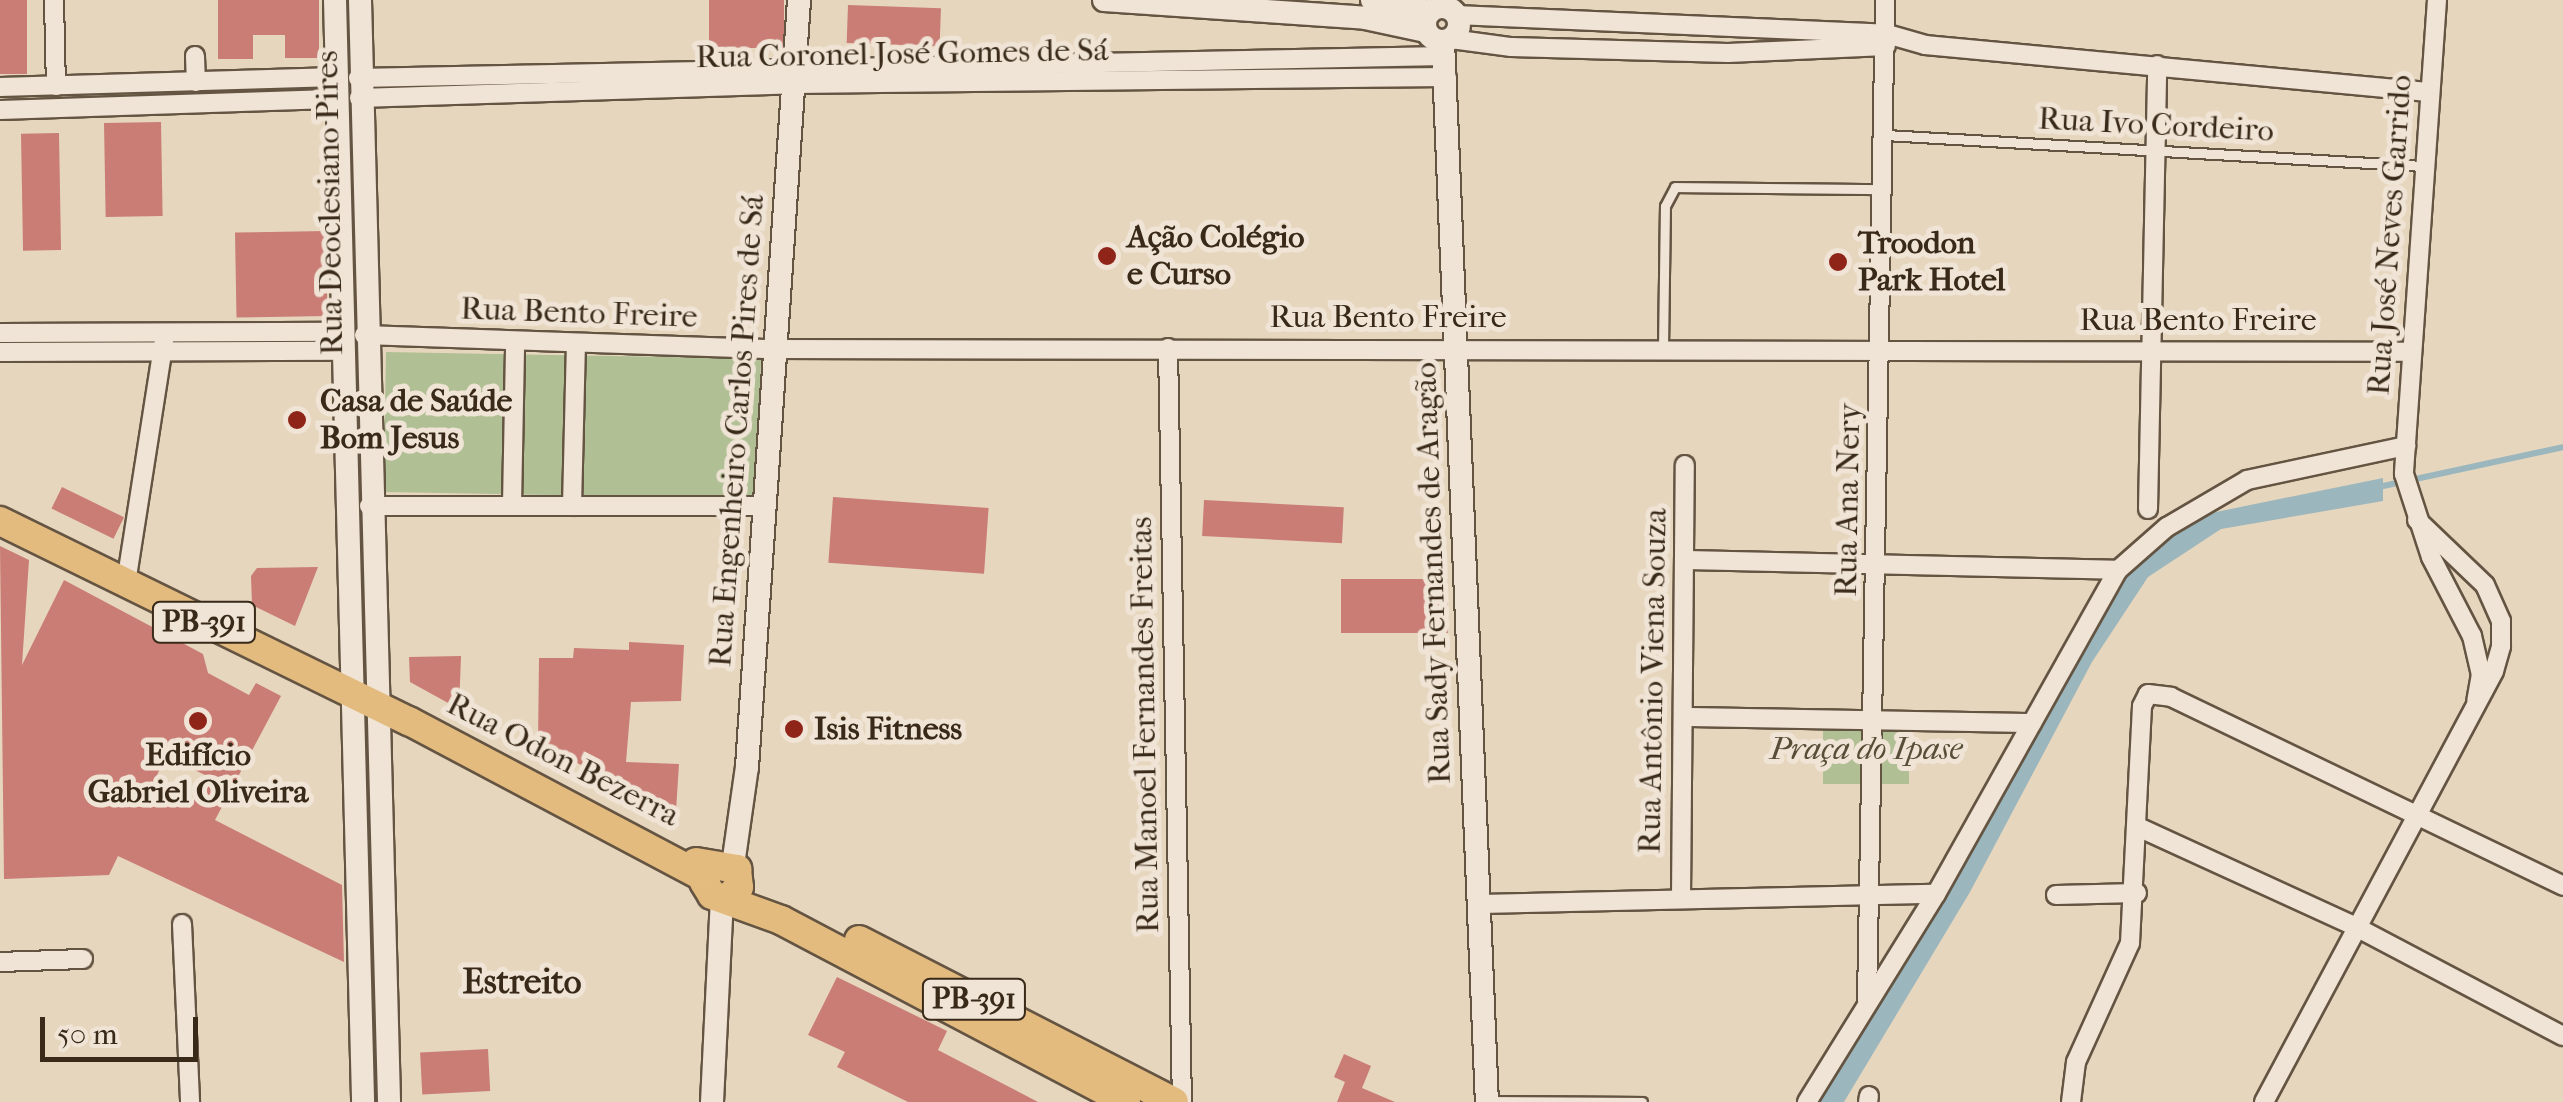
<!DOCTYPE html>
<html>
<head>
<meta charset="utf-8">
<style>
	body { margin:0 }
	#map { position:relative; width:2563px; height:1102px; overflow:hidden; background:#e7d6be; font-family:"IM FELL French Canon",serif }
	div>[style] { position:absolute }
	.green>* { inset:0; background:#b1bf95; transform-origin:0 0 }
	.water>* { inset:0; background:#9bb6bc }
	.stream>* { height:6px; margin:-3px; padding:0 3px; transform-origin:3px; border-radius:3px; background:#9bb6bc }
	.building>* { inset:0; background:#c97d75; transform-origin:0 0 }
	.roads { filter:drop-shadow(2px 0 #645442) drop-shadow(-2px 0 #645442) drop-shadow(0 2px #645442) drop-shadow(0 -2px #645442) }
	.lane>* { height:9px; margin:-4.5px; padding:0 4.5px; transform-origin:4.5px; border-radius:4.5px; background:#efe4d5 }
	.street>* { height:18px; margin:-9px; padding:0 9px; transform-origin:9px; border-radius:9px; background:#efe4d5 }
	.secondary>* { height:22px; margin:-11px; padding:0 11px; transform-origin:11px; border-radius:11px; background:#efe4d5 }
	.secondary>.ring { margin:-11px; padding:0; box-sizing:content-box; background:none; border:22px solid #efe4d5; border-radius:50% }
	.primary>* { height:28px; margin:-14px; padding:0 14px; transform-origin:14px; border-radius:14px; background:#e4bb7f }
	.dots>* { width:28px; height:28px; translate:-50% -50%; box-sizing:border-box; border:5px solid #efe4d5; border-radius:50% }
	span { translate:-50% -50%; white-space:nowrap; text-align:center; line-height:1.15; -webkit-text-stroke:10px #efe4d5; paint-order:stroke }
	.shield-label span { padding:2px 8px; background:#efe4d5; border:2px solid; border-radius:8px; -webkit-text-stroke-width:0 }
	.shield-label { font-size:30px; color:#382918; font-weight:700 }
	.street-label { font-size:32px; color:#382918 }
	.poi-label { font-size:32px; color:#382918; font-weight:700 }
	.left { translate:0 -50%; text-align:left }
	.park-label { font-size:32px; color:#564e37; font-style:italic }
	.neighbourhood-label { font-size:35px; color:#382918; font-weight:700 }
	.scale { position:absolute; left:40px; top:1017px; width:158px; height:45px; box-sizing:border-box; border:5px solid #382918; border-top:0; padding-left:12px; font-size:30px; line-height:35px; white-space:nowrap; color:#382918; -webkit-text-stroke:8px #efe4d5; paint-order:stroke }
</style>
</head>
<body>
<div id="map">
	<div class="green">
		<i style="left:386px;top:352px;width:375px;height:140px;rotate:1deg"></i>
		<i style="left:1823px;top:714px;width:86px;height:70px"></i>
	</div>
	<div class="water">
		<i style="clip-path:polygon(2383px 478px,2383px 501px,2221px 529px,2148px 577px,2092px 662px,1970px 892px,1844px 1102px,1814px 1102px,2123px 581px,2168px 532px,2216px 512px)"></i>
	</div>
	<div class="stream">
		<i style="left:2374px;top:488px;width:193px;rotate:-12.2deg"></i>
	</div>
	<div class="building">
		<i style="left:0;top:0;width:27px;height:74px"></i>
		<i style="clip-path:polygon(218px 0,319px 0,319px 58px,285px 58px,285px 35px,253px 35px,253px 59px,218px 59px)"></i>
		<i style="left:709px;top:0;width:75px;height:48px"></i>
		<i style="left:848px;top:5px;width:93px;height:38px;rotate:2deg"></i>
		<i style="left:161px;top:122px;width:94px;height:57px;rotate:89deg"></i>
		<i style="left:59px;top:133px;width:117px;height:38px;rotate:89deg"></i>
		<i style="left:326px;top:231px;width:85px;height:91px;rotate:89deg"></i>
		<i style="left:62px;top:487px;width:69px;height:24px;rotate:26deg"></i>
		<i style="left:833px;top:497px;width:156px;height:66px;rotate:4deg"></i>
		<i style="left:1204px;top:500px;width:140px;height:36px;rotate:3deg"></i>
		<i style="clip-path:polygon(evenodd,0 546px,29px 560px,22px 665px,64px 580px,203px 654px,208px 673px,249px 695px,256px 683px,281px 696px,215px 820px,342px 885px,344px 962px,118px 856px,109px 875px,4px 879px,0 546px,166px 756px,207px 776px,190px 808px,151px 788px,166px 756px)"></i>
		<i style="clip-path:polygon(318px 567px,295px 626px,252px 605px,251px 576px,257px 568px)"></i>
		<i style="left:1448px;top:579px;width:54px;height:107px;rotate:90deg"></i>
		<i style="clip-path:polygon(629px 642px,684px 645px,681px 701px,631px 702px,626px 762px,679px 764px,676px 811px,538px 744px,539px 658px,573px 658px,574px 648px,629px 650px)"></i>
		<i style="clip-path:polygon(461px 656px,459px 709px,410px 682px,409px 657px)"></i>
		<i style="clip-path:polygon(837px 977px,947px 1031px,938px 1050px,1038px 1102px,908px 1102px,837px 1067px,845px 1052px,808px 1035px)"></i>
		<i style="left:488px;top:1049px;width:42px;height:68px;rotate:87deg"></i>
		<i style="clip-path:polygon(1344px 1054px,1371px 1066px,1362px 1088px,1395px 1102px,1337px 1102px,1345px 1082px,1334px 1077px)"></i>
	</div>
	<div class="roads">
		<div class="lane">
			<i style="left:1885px;top:135px;width:539px;rotate:3.3deg"></i>
			<i style="left:1663px;top:348px;width:142px;rotate:-89.2deg"></i>
			<i style="left:1665px;top:206px;width:21px;rotate:-62deg"></i>
			<i style="left:1675px;top:187px;width:208px;rotate:0.6deg"></i>
			<i style="left:1490px;top:1101px;width:152px;rotate:0.4deg"></i>
		</div>
		<div class="street">
			<i style="left:54px;top:0;width:86px;rotate:88.7deg"></i>
			<i style="left:2437px;top:0;width:475px;rotate:94deg"></i>
			<i style="left:2404px;top:474px;width:87px;rotate:72deg"></i>
			<i style="left:2431px;top:557px;width:89px;rotate:62.6deg"></i>
			<i style="left:2472px;top:636px;width:39px;rotate:77deg"></i>
			<i style="left:2481px;top:674px;width:27px;rotate:100deg"></i>
			<i style="left:1456px;top:15px;width:431px;rotate:2.5deg"></i>
			<i style="left:1887px;top:34px;width:40px;rotate:16deg"></i>
			<i style="left:1925px;top:45px;width:505px;rotate:5.34deg"></i>
			<i style="left:1451px;top:39px;width:61px;rotate:7.6deg"></i>
			<i style="left:1511px;top:47px;width:217px;rotate:1.6deg"></i>
			<i style="left:1728px;top:53px;width:158px;rotate:-2.5deg"></i>
			<i style="left:195px;top:56px;width:26px;rotate:88deg"></i>
			<i style="left:358px;top:78px;width:1087px;rotate:-1.16deg"></i>
			<i style="left:0;top:87px;width:337px;rotate:-1.7deg"></i>
			<i style="left:359px;top:98px;width:436px;rotate:-1.8deg"></i>
			<i style="left:795px;top:84px;width:652px;rotate:-0.62deg"></i>
			<i style="left:0;top:110px;width:338px;rotate:-1.9deg"></i>
			<i style="left:0;top:333px;width:345px;rotate:-0.2deg"></i>
			<i style="left:364px;top:335px;width:409px;rotate:2deg"></i>
			<i style="left:773px;top:349px;width:1639px;rotate:0.1deg"></i>
			<i style="left:1168px;top:348px;width:754px;rotate:88.94deg"></i>
			<i style="left:0;top:352px;width:345px;rotate:-0.2deg"></i>
			<i style="left:512px;top:505px;width:161px;rotate:-88.9deg"></i>
			<i style="left:369px;top:506px;width:393px"></i>
			<i style="left:572px;top:506px;width:162px;rotate:-88.6deg"></i>
			<i style="left:2148px;top:509px;width:444px;rotate:-88.8deg"></i>
			<i style="left:1685px;top:560px;width:433px;rotate:1.3deg"></i>
			<i style="left:126px;top:583px;width:246px;rotate:-81.1deg"></i>
			<i style="left:1685px;top:717px;width:347px;rotate:1deg"></i>
			<i style="left:2138px;top:827px;width:240px;rotate:24.6deg"></i>
			<i style="left:2356px;top:927px;width:234px;rotate:27.8deg"></i>
			<i style="left:2056px;top:895px;width:81px;rotate:-1.4deg"></i>
			<i style="left:1681px;top:898px;width:433px;rotate:-89.5deg"></i>
			<i style="left:1479px;top:904px;width:457px;rotate:-1.3deg"></i>
			<i style="left:182px;top:924px;width:178px;rotate:87.4deg"></i>
			<i style="left:0;top:962px;width:83px;rotate:-2.1deg"></i>
			<i style="left:1867px;top:1001px;width:1001px;rotate:-88.97deg"></i>
			<i style="left:1807px;top:1102px;width:245px;rotate:-58.2deg"></i>
			<i style="left:1936px;top:894px;width:372px;rotate:-60.7deg"></i>
			<i style="left:2118px;top:570px;width:65px;rotate:-41.3deg"></i>
			<i style="left:2167px;top:527px;width:93px;rotate:-30.4deg"></i>
			<i style="left:2247px;top:480px;width:163px;rotate:-12.1deg"></i>
			<i style="left:1868px;top:1102px;width:6px;rotate:-81deg"></i>
			<i style="left:2071px;top:1102px;width:40px;rotate:-82.9deg"></i>
			<i style="left:2076px;top:1062px;width:131px;rotate:-65.6deg"></i>
			<i style="left:2130px;top:943px;width:237px;rotate:-87.1deg"></i>
			<i style="left:2142px;top:706px;width:13px;rotate:-63deg"></i>
			<i style="left:2148px;top:694px;width:23px;rotate:7deg"></i>
			<i style="left:2171px;top:697px;width:435px;rotate:25.7deg"></i>
			<i style="left:2264px;top:1102px;width:489px;rotate:-61.9deg"></i>
			<i style="left:2494px;top:671px;width:26px;rotate:-74deg"></i>
			<i style="left:2501px;top:646px;width:25px;rotate:-90deg"></i>
			<i style="left:2501px;top:621px;width:39px;rotate:-114deg"></i>
			<i style="left:2485px;top:585px;width:94px;rotate:-136.3deg"></i>
		</div>
		<div class="secondary">
			<i style="left:335px;top:0;width:1102px;rotate:88.54deg"></i>
			<i style="left:360px;top:0;width:1102px;rotate:88.49deg"></i>
			<i style="left:1104px;top:0;width:262px;rotate:3.9deg"></i>
			<i style="left:1365px;top:18px;width:62px;rotate:12deg"></i>
			<i style="left:1372px;top:0;width:59px;rotate:11.7deg"></i>
			<i class="ring" style="left:1425px;top:7px;width:12px;height:12px"></i>
			<i style="left:1443px;top:41px;width:1062px;rotate:87.63deg"></i>
			<i style="left:733px;top:865px;width:99px;rotate:-81.9deg"></i>
			<i style="left:747px;top:767px;width:769px;rotate:-86.12deg"></i>
			<i style="left:712px;top:1102px;width:204px;rotate:-87.2deg"></i>
		</div>
		<div class="primary">
			<i style="left:0;top:521px;width:455px;rotate:26.1deg"></i>
			<i style="left:409px;top:721px;width:334px;rotate:27.9deg"></i>
			<i style="left:696px;top:862px;width:42px;rotate:9.7deg"></i>
			<i style="left:737px;top:869px;width:18px;rotate:84deg"></i>
			<i style="left:739px;top:887px;width:16px;rotate:137deg"></i>
			<i style="left:711px;top:866px;width:17px;rotate:114deg"></i>
			<i style="left:704px;top:882px;width:15px;rotate:58deg"></i>
			<i style="left:712px;top:895px;width:73px;rotate:19.9deg"></i>
			<i style="left:781px;top:920px;width:390px;rotate:27.8deg"></i>
			<i style="left:859px;top:940px;width:354px;rotate:27.2deg"></i>
		</div>
	</div>
	<div class="dots">
		<i style="left:1107px;top:256px;background:#8f2418"></i>
		<i style="left:1838px;top:262px;background:#8f2418"></i>
		<i style="left:297px;top:420px;background:#8f2418"></i>
		<i style="left:198px;top:721px;background:#8f2418"></i>
		<i style="left:794px;top:729px;background:#8f2418"></i>
	</div>
	<div class="shield-label">
		<span style="left:204px;top:622px">PB-391</span>
		<span style="left:974px;top:999px">PB-391</span>
	</div>
	<div class="street-label">
		<span style="left:902px;top:54px;rotate:-1deg">Rua Coronel José Gomes de Sá</span>
		<span style="left:2156px;top:125px;rotate:3deg">Rua Ivo Cordeiro</span>
		<span style="left:330px;top:203px;rotate:-91deg">Rua Deoclesiano Pires</span>
		<span style="left:2390px;top:235px;rotate:-86deg">Rua José Neves Garrido</span>
		<span style="left:579px;top:313px;rotate:2deg">Rua Bento Freire</span>
		<span style="left:1388px;top:317px">Rua Bento Freire</span>
		<span style="left:2198px;top:320px">Rua Bento Freire</span>
		<span style="left:737px;top:431px;rotate:-86deg">Rua Engenheiro Carlos Pires de Sá</span>
		<span style="left:1848px;top:500px;rotate:-89deg">Rua Ana Nery</span>
		<span style="left:1433px;top:573px;rotate:-92deg">Rua Sady Fernandes de Aragão</span>
		<span style="left:1653px;top:681px;rotate:-89deg">Rua Antônio Viena Souza</span>
		<span style="left:1145px;top:725px;rotate:-91deg">Rua Manoel Fernandes Freitas</span>
		<span style="left:563px;top:760px;rotate:27deg">Rua Odon Bezerra</span>
	</div>
	<div class="poi-label">
		<span class="left" style="left:1127px;top:256px">Ação Colégio<br>e Curso</span>
		<span class="left" style="left:1858px;top:262px">Troodon<br>Park Hotel</span>
		<span class="left" style="left:320px;top:420px">Casa de Saúde<br>Bom Jesus</span>
		<span class="left" style="left:814px;top:729px">Isis Fitness</span>
		<span style="left:198px;top:774px">Edifício<br>Gabriel Oliveira</span>
	</div>
	<div class="park-label">
		<span style="left:1866px;top:749px">Praça do Ipase</span>
	</div>
	<div class="neighbourhood-label">
		<span style="left:522px;top:982px">Estreito</span>
	</div>
	<div class="scale">50 m</div>
</div>
</body>
</html>
